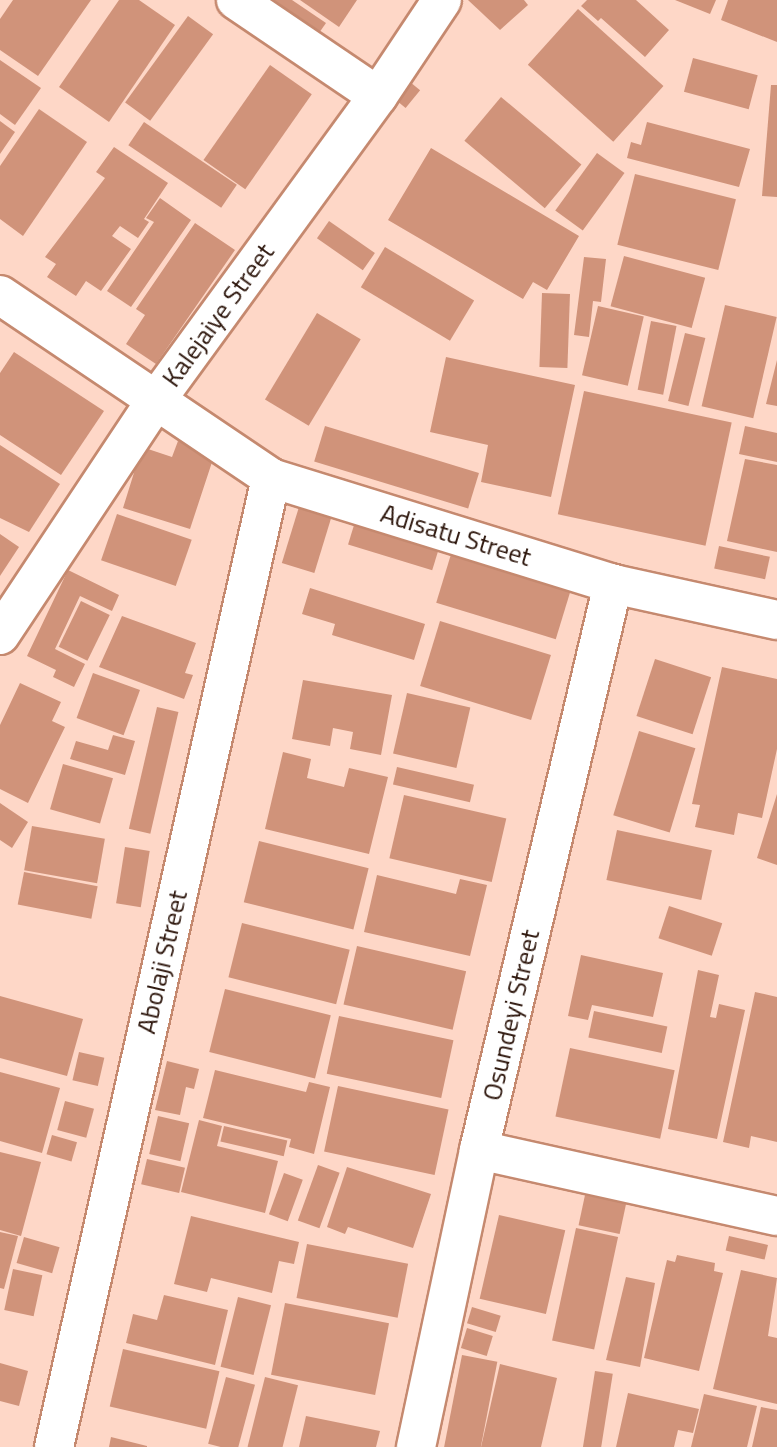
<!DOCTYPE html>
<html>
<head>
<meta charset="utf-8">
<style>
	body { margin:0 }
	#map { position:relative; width:777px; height:1447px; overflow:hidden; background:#fed7c7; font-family:"Titillium Web",sans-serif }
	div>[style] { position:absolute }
	.building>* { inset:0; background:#d0937a; transform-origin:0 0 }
	.roads { filter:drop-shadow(2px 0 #c5896f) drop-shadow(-2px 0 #c5896f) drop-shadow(0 2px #c5896f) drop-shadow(0 -2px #c5896f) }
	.minor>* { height:38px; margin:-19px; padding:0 19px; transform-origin:19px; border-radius:19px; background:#fff }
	span { translate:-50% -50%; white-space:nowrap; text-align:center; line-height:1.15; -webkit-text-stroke:5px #fff; paint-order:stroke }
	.street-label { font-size:26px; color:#2c150b }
</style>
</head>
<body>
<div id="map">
	<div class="building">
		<i style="clip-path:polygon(13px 0,91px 0,38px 76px,0 50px,0 19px)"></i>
		<i style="clip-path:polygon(119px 0,139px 0,175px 25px,109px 122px,59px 87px)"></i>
		<i style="clip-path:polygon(272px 0,292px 0,326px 23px,319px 33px)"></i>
		<i style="clip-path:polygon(300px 0,357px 0,339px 27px)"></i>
		<i style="clip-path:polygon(468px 0,524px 0,528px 5px,500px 30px)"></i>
		<i style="clip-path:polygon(587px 0,636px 0,669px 30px,645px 57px,601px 18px,598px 21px,581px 6px)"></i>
		<i style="clip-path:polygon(675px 0,716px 0,710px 14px)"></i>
		<i style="clip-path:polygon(728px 0,777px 0,777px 42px,721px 20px)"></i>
		<i style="left:578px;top:9px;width:115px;height:75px;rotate:42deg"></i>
		<i style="left:188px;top:16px;width:31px;height:107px;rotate:36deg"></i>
		<i style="left:693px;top:58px;width:67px;height:35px;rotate:15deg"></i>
		<i style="clip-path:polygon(0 60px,41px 88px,15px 125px,0 114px)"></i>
		<i style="left:270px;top:65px;width:51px;height:116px;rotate:35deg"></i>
		<i style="left:410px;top:82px;width:13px;height:23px;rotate:39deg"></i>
		<i style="clip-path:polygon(771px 85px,777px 85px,777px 197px,762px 196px)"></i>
		<i style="left:501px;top:97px;width:105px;height:57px;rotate:40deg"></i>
		<i style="clip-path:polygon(39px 109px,87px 142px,23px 236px,0 219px,0 166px)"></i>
		<i style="clip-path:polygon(0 121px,15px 132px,0 154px)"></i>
		<i style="left:144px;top:122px;width:112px;height:28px;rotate:34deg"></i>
		<i style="clip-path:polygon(647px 122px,750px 149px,739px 187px,627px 158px,631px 142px,641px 145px)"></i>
		<i style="clip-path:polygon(114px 147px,168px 183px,144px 219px,149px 222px,138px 238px,120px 226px,112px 236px,131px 249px,101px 291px,86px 281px,76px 296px,47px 277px,56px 264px,45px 257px,105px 178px,96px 172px)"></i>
		<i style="clip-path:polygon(431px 148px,579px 236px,547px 290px,533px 282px,523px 299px,388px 220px)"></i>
		<i style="left:597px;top:153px;width:34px;height:71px;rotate:36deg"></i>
		<i style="left:635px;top:174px;width:104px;height:73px;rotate:14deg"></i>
		<i style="clip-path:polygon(160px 198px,191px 220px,131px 307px,107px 291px,154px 222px,146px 218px)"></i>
		<i style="left:329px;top:221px;width:56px;height:21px;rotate:35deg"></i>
		<i style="clip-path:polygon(195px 223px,235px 250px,156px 364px,126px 344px,145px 315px,136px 309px)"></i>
		<i style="left:385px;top:247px;width:104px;height:47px;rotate:31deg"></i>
		<i style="left:624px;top:256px;width:84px;height:52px;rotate:15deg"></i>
		<i style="clip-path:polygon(584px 257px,606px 259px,601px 302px,593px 301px,589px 337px,574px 335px)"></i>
		<i style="left:542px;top:293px;width:28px;height:74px;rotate:2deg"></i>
		<i style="left:725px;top:305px;width:53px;height:104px;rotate:13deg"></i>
		<i style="left:598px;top:306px;width:47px;height:71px;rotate:13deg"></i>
		<i style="left:317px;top:313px;width:51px;height:101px;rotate:31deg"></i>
		<i style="left:651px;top:321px;width:26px;height:70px;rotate:11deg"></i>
		<i style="left:685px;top:333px;width:21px;height:70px;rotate:14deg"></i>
		<i style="clip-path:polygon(14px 352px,104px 411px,61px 475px,0 435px,0 373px)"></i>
		<i style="clip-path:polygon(446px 357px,575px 385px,551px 497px,481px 482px,488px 445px,430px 432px)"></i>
		<i style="clip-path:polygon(777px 360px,777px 406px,766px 404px)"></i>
		<i style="left:584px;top:391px;width:151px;height:126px;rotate:12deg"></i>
		<i style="left:325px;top:426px;width:161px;height:37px;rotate:17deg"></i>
		<i style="clip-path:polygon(745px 426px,777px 433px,777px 462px,739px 454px)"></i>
		<i style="clip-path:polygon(178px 441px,215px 453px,190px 529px,123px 508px,142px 447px,172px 457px)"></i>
		<i style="clip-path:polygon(0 445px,60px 484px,29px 532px,0 518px)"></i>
		<i style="clip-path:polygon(745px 459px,777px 465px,777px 552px,727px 541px)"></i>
		<i style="left:302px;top:497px;width:34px;height:69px;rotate:17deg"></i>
		<i style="left:358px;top:512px;width:88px;height:34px;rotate:17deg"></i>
		<i style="left:117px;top:514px;width:79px;height:49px;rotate:19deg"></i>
		<i style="clip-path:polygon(0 534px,19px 547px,0 576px)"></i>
		<i style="left:719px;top:546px;width:52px;height:23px;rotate:12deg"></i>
		<i style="left:452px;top:551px;width:125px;height:54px;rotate:17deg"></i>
		<i style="clip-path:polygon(68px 570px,119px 595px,112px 611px,80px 596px,55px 649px,85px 664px,74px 687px,53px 677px,56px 670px,27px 656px)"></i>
		<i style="clip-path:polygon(310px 588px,425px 624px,414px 660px,332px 635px,335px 624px,302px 614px)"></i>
		<i style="left:81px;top:601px;width:32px;height:51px;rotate:26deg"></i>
		<i style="clip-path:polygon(122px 616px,196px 643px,185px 673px,193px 675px,184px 699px,99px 667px)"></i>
		<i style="left:440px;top:621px;width:116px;height:68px;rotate:17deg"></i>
		<i style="left:655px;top:659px;width:59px;height:60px;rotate:18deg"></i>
		<i style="clip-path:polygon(722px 667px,777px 679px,777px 749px,762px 818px,738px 813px,734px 835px,695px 827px,700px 805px,692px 804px)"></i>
		<i style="left:93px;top:673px;width:50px;height:48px;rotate:20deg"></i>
		<i style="clip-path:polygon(303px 680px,392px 695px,381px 755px,350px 749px,353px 732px,333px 728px,330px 746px,292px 739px)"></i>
		<i style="clip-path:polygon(20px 683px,61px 702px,52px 721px,65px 727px,28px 803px,0 789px,0 725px)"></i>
		<i style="left:407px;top:693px;width:65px;height:62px;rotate:13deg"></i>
		<i style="left:157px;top:707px;width:22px;height:125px;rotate:13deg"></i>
		<i style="left:639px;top:731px;width:59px;height:88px;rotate:17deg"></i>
		<i style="clip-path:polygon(113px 735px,135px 741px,125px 775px,70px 759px,76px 741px,108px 750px)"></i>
		<i style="clip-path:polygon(283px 752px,311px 759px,307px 778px,344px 787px,349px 768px,388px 777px,369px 854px,265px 829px)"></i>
		<i style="left:63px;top:764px;width:52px;height:47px;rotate:16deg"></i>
		<i style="left:397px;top:767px;width:79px;height:18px;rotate:13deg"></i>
		<i style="clip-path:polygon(777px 794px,777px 865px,757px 858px)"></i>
		<i style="left:404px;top:795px;width:105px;height:65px;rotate:13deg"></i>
		<i style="clip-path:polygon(0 803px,28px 822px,12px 848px,0 840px)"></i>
		<i style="left:32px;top:826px;width:74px;height:45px;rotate:10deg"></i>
		<i style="left:617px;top:830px;width:97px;height:51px;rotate:12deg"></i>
		<i style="left:259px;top:841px;width:113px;height:63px;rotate:14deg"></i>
		<i style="left:125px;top:847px;width:25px;height:57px;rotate:9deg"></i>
		<i style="left:24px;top:872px;width:75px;height:33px;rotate:11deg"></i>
		<i style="clip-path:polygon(377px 875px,456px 894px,460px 879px,487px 885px,470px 956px,364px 932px)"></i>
		<i style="left:669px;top:906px;width:56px;height:34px;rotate:18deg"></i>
		<i style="left:242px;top:923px;width:111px;height:56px;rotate:14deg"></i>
		<i style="left:357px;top:946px;width:112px;height:60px;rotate:13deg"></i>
		<i style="clip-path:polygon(581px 955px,663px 973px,653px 1017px,592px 1005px,588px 1020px,568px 1016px)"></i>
		<i style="clip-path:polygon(698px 970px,719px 975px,710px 1017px,716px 1018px,719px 1004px,745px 1010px,717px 1139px,668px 1129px)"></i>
		<i style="left:225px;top:989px;width:109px;height:65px;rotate:14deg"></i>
		<i style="clip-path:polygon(755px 992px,777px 997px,777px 1142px,751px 1136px,749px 1148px,723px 1142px)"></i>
		<i style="clip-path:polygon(0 996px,83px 1019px,67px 1076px,0 1058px)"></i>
		<i style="left:594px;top:1011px;width:75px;height:27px;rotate:12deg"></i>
		<i style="left:339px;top:1016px;width:117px;height:59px;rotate:12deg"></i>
		<i style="left:570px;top:1048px;width:107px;height:70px;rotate:12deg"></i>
		<i style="left:79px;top:1052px;width:26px;height:29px;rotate:13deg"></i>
		<i style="clip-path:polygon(167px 1061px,199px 1069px,194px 1089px,186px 1087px,180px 1115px,155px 1110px)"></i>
		<i style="clip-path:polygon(215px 1070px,306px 1092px,309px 1082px,330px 1087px,314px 1154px,289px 1147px,291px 1139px,203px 1118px)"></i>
		<i style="clip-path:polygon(0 1072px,60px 1088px,42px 1153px,0 1141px)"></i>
		<i style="left:338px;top:1086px;width:113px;height:67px;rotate:12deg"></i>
		<i style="left:65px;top:1101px;width:30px;height:30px;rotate:15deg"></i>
		<i style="left:158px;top:1116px;width:32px;height:39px;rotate:13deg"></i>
		<i style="clip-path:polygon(199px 1120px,222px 1126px,217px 1146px,278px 1161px,265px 1213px,181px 1192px)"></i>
		<i style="left:224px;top:1126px;width:65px;height:16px;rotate:13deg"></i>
		<i style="left:52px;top:1135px;width:26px;height:20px;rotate:16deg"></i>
		<i style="clip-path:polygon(0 1152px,41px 1162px,21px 1236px,0 1230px)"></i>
		<i style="left:147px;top:1159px;width:39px;height:26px;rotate:13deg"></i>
		<i style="left:318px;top:1165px;width:23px;height:59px;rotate:20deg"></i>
		<i style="clip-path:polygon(347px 1167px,431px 1194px,413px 1248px,348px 1227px,345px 1234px,327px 1227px)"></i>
		<i style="left:284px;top:1173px;width:20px;height:44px;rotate:20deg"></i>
		<i style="left:585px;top:1195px;width:42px;height:31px;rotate:12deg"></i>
		<i style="left:499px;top:1215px;width:68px;height:86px;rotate:13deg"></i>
		<i style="clip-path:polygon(191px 1216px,299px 1242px,294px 1264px,279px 1261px,272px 1293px,211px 1278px,207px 1292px,174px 1284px)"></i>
		<i style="left:576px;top:1228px;width:43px;height:115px;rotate:12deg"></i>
		<i style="clip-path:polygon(0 1232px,18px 1236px,4px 1289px,0 1288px)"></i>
		<i style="left:729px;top:1236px;width:40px;height:15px;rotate:13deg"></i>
		<i style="left:24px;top:1237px;width:37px;height:27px;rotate:16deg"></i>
		<i style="left:307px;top:1244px;width:103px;height:55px;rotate:11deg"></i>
		<i style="clip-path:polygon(677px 1255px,715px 1263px,714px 1271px,723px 1273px,699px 1371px,644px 1358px,667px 1260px,675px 1262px)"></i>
		<i style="left:13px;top:1269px;width:30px;height:42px;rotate:12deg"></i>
		<i style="clip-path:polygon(741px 1270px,777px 1278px,768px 1336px,777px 1338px,777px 1404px,713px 1389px)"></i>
		<i style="clip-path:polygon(626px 1277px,655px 1283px,640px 1367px,606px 1360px)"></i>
		<i style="clip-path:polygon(164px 1295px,228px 1310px,215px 1365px,126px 1343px,133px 1314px,157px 1320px)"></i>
		<i style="left:238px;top:1297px;width:34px;height:72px;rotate:14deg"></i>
		<i style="left:285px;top:1303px;width:106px;height:73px;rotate:11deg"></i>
		<i style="left:472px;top:1307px;width:30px;height:17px;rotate:17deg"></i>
		<i style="left:467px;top:1328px;width:27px;height:21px;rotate:17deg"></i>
		<i style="left:123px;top:1349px;width:99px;height:59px;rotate:13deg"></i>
		<i style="left:462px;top:1355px;width:36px;height:95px;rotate:11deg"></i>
		<i style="clip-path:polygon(0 1363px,28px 1371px,19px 1406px,0 1401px)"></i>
		<i style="clip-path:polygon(500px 1364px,557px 1378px,541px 1447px,481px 1447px)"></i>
		<i style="left:595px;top:1371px;width:18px;height:78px;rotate:9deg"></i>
		<i style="left:226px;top:1377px;width:30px;height:69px;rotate:15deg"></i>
		<i style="left:265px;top:1377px;width:34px;height:72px;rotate:14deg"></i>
		<i style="clip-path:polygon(628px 1393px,699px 1409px,693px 1433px,678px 1430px,674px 1447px,616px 1447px)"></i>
		<i style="clip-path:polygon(704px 1394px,757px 1406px,747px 1447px,691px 1447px)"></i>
		<i style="clip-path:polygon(761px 1407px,777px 1410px,777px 1447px,752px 1447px)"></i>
		<i style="clip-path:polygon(306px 1416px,380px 1431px,376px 1447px,299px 1447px)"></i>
		<i style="clip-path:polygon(111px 1437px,147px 1446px,147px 1447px,109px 1447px)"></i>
	</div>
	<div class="roads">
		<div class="minor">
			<i style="left:236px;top:0;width:171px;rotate:34.1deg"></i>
			<i style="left:0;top:295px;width:327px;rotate:34deg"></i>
			<i style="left:271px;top:478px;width:358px;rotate:17.2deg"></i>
			<i style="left:613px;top:584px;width:168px;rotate:12.4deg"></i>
			<i style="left:0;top:635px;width:278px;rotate:-56.4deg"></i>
			<i style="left:154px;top:403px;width:380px;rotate:-53.9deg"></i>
			<i style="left:378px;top:96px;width:115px;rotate:-56.3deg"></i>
			<i style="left:479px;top:1150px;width:305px;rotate:12.5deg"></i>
			<i style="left:54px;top:1447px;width:993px;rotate:-77.38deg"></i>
			<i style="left:416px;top:1447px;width:304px;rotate:-78deg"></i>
			<i style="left:479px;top:1150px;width:582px;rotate:-76.68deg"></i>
		</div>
	</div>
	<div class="street-label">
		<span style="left:218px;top:315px;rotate:-54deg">Kalejaiye Street</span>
		<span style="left:456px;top:535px;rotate:17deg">Adisatu Street</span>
		<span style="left:162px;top:962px;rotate:-77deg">Abolaji Street</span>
		<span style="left:511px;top:1015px;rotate:-77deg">Osundeyi Street</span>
	</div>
</div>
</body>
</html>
